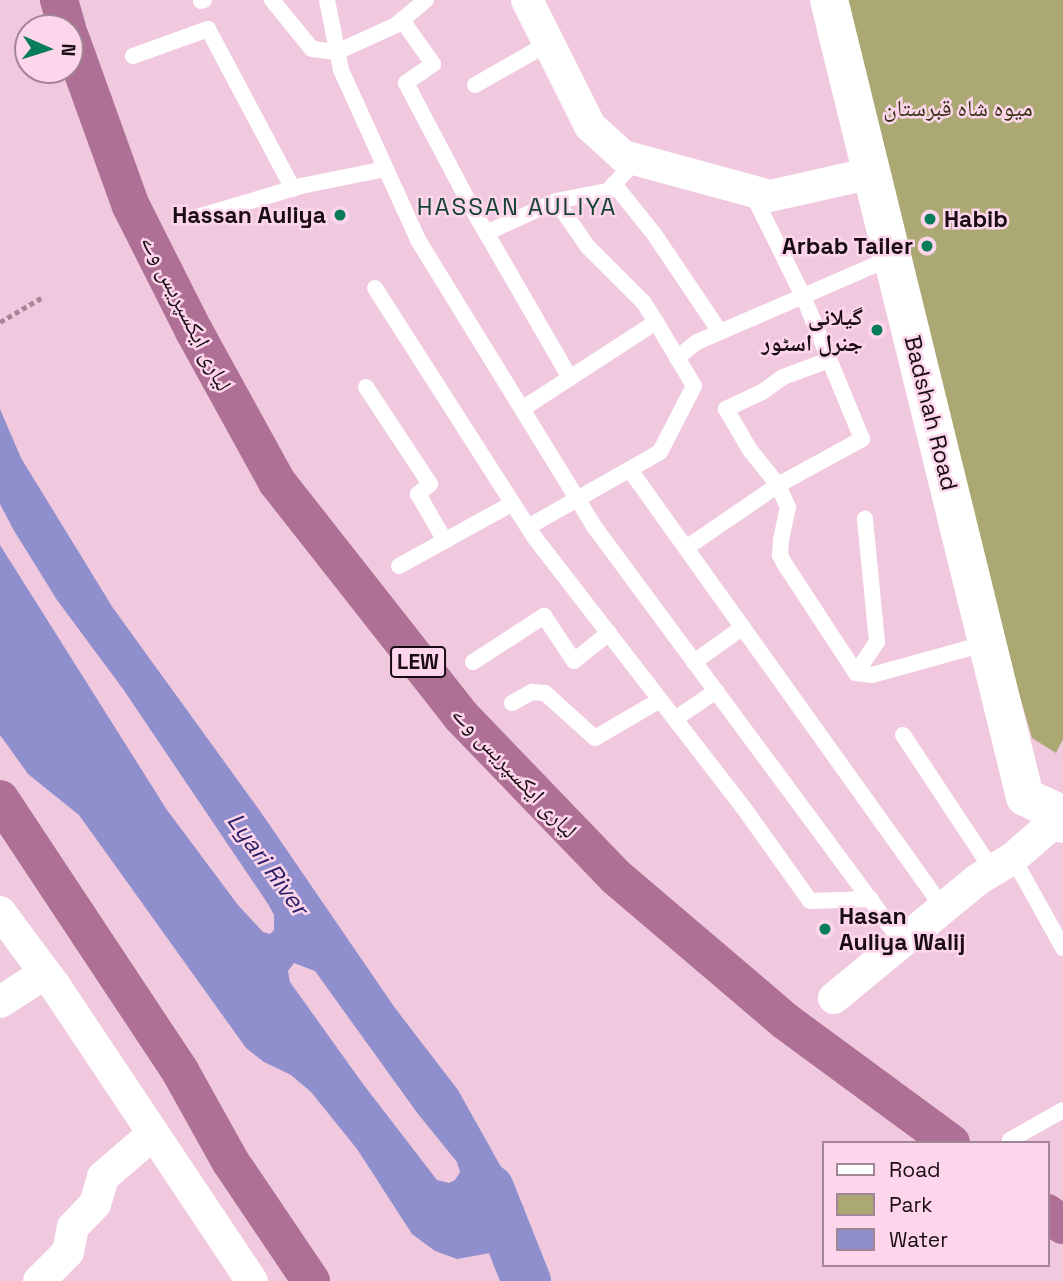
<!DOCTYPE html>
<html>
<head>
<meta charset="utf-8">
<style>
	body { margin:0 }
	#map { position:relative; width:1063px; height:1281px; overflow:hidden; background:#f1c9df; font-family:"Space Grotesk","Noto Naskh Arabic",sans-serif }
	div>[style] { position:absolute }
	.green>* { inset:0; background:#aca873 }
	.water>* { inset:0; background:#908fcd }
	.river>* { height:49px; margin:-24.5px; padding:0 24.5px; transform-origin:24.5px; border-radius:24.5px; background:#908fcd }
	.path>* { height:4.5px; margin-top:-2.25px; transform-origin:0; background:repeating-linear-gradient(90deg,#a58798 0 5px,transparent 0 8.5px) }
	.lane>* { height:16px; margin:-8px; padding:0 8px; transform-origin:8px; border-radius:8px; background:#fff }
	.street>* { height:32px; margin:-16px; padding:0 16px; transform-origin:16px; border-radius:16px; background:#fff }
	.secondary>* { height:38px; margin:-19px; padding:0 19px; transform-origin:19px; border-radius:19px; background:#fff }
	.highway>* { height:38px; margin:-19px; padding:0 19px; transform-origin:19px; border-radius:19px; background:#af7095 }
	.dots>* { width:19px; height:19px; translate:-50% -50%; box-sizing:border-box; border:4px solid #fed6ec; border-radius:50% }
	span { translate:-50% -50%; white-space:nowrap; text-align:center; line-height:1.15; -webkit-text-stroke:5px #fed6ec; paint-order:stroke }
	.shield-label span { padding:2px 5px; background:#fed6ec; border:2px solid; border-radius:5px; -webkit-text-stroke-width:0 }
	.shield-label { font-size:21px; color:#190c14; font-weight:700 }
	.park-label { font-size:23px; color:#353213 }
	.poi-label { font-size:23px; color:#190c14; font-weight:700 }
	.right { translate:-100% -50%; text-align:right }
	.left { translate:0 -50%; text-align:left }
	.street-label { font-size:23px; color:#190c14 }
	.neighbourhood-label { font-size:24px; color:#154331; letter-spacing:2px }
	.water-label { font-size:24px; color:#2c1f69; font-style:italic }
	.legend { position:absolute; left:822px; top:1141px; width:228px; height:126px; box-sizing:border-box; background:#fed6ec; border:2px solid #a28596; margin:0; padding:9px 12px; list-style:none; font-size:21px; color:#190c14 }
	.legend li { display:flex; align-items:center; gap:14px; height:35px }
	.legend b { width:35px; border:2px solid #a28596 }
	.north { position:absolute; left:14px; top:14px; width:70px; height:70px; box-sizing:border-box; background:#fed6ec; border:2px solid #a28596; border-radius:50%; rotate:93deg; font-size:19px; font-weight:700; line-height:28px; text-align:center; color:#190c14 }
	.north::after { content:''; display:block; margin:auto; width:24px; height:32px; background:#097c58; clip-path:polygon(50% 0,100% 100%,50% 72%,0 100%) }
</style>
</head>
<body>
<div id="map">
	<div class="green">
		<i style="clip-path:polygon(816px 0,1063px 0,1063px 739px,1056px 753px,1032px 738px)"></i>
	</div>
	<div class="water">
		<i style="clip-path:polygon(evenodd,0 409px,21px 458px,113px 608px,260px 811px,395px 1008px,458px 1090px,524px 1208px,525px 1234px,513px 1249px,457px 1259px,435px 1251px,412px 1234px,357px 1149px,311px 1092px,291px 1075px,264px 1062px,246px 1048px,79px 815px,28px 774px,0 735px,0 545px,167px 810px,238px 905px,263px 932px,270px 934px,274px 930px,274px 915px,268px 904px,123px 689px,57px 600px,13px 529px,0 504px,0 409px,294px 963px,315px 971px,418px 1114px,457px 1162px,460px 1172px,455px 1180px,449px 1183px,437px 1180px,363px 1084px,290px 982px,288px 971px,294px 963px)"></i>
	</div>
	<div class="river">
		<i style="left:489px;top:1188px;width:100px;rotate:68.3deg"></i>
	</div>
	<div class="path">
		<i style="left:0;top:322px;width:48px;rotate:-30.3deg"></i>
	</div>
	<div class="lane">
		<i style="left:272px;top:0;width:63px;rotate:50.8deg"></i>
		<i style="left:312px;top:49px;width:25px;rotate:7deg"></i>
		<i style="left:337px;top:52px;width:65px;rotate:-24.6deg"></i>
		<i style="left:396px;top:25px;width:39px;rotate:-40deg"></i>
		<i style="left:327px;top:0;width:71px;rotate:78.7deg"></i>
		<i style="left:341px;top:70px;width:187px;rotate:65.6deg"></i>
		<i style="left:418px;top:240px;width:334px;rotate:58.4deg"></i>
		<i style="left:593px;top:525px;width:521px;rotate:53.5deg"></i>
		<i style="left:201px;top:1px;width:3px;rotate:-18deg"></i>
		<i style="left:402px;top:20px;width:54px;rotate:54.8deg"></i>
		<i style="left:433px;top:64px;width:33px;rotate:145deg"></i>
		<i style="left:406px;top:83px;width:144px;rotate:62.2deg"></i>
		<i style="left:473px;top:210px;width:194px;rotate:60deg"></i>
		<i style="left:133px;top:56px;width:80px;rotate:-19.8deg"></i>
		<i style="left:208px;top:29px;width:181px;rotate:62deg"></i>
		<i style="left:475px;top:85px;width:85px;rotate:-29.6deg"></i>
		<i style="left:614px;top:184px;width:64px;rotate:51.3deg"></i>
		<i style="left:654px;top:234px;width:118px;rotate:56deg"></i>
		<i style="left:556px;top:201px;width:56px;rotate:55.2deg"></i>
		<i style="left:588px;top:247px;width:79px;rotate:45deg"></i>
		<i style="left:644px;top:303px;width:22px;rotate:58deg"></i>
		<i style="left:201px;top:216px;width:104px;rotate:-16.7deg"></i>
		<i style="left:301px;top:186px;width:86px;rotate:-11.4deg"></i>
		<i style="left:486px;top:233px;width:77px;rotate:-24.6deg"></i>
		<i style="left:556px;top:201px;width:53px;rotate:-10.9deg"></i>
		<i style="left:608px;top:191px;width:42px;rotate:-47.9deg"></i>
		<i style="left:375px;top:288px;width:297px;rotate:57.4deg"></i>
		<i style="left:535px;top:538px;width:340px;rotate:52.3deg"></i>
		<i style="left:743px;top:807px;width:115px;rotate:54.5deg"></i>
		<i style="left:810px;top:901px;width:61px;rotate:-1.9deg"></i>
		<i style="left:677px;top:358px;width:26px;rotate:-39deg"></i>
		<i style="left:697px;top:342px;width:214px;rotate:-23.4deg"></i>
		<i style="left:829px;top:360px;width:49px;rotate:159.7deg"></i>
		<i style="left:783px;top:377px;width:26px;rotate:144deg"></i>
		<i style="left:762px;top:392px;width:40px;rotate:155deg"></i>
		<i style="left:726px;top:409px;width:48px;rotate:59.7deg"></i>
		<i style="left:750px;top:450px;width:45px;rotate:51.3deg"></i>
		<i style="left:778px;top:485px;width:24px;rotate:66deg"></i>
		<i style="left:788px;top:507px;width:34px;rotate:102deg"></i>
		<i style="left:781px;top:540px;width:15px;rotate:94deg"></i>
		<i style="left:780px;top:555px;width:9px;rotate:63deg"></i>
		<i style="left:784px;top:563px;width:131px;rotate:56.8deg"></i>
		<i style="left:856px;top:673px;width:16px;rotate:7deg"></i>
		<i style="left:872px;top:675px;width:119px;rotate:-15.5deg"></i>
		<i style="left:366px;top:387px;width:116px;rotate:56.6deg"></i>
		<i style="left:430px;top:484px;width:16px;rotate:140deg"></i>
		<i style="left:418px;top:494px;width:54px;rotate:60.1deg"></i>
		<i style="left:522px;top:409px;width:160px;rotate:-33deg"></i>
		<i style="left:656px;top:322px;width:74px;rotate:59.3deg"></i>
		<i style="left:694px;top:386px;width:74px;rotate:117.3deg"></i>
		<i style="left:660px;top:452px;width:152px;rotate:150.4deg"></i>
		<i style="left:630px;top:470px;width:540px;rotate:54.43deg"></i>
		<i style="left:686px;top:548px;width:112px;rotate:-34.4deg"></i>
		<i style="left:778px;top:485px;width:96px;rotate:-28.7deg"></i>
		<i style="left:862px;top:439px;width:155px;rotate:-112.4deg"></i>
		<i style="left:803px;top:296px;width:115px;rotate:-116.3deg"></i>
		<i style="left:399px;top:566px;width:130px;rotate:-28.9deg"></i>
		<i style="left:473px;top:662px;width:85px;rotate:-32.9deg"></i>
		<i style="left:544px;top:616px;width:54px;rotate:56.3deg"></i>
		<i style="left:574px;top:661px;width:45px;rotate:-38.7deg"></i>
		<i style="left:694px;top:662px;width:60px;rotate:-35.5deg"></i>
		<i style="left:856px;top:673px;width:37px;rotate:-56deg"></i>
		<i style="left:877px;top:642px;width:124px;rotate:-95.6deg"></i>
		<i style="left:512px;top:703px;width:23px;rotate:-29deg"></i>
		<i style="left:532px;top:692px;width:13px;rotate:4deg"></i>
		<i style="left:545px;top:693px;width:67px;rotate:42deg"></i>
		<i style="left:595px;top:738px;width:75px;rotate:-30.3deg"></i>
		<i style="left:675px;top:719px;width:50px;rotate:-34.3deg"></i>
		<i style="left:903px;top:735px;width:163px;rotate:56.5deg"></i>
		<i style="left:1013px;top:858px;width:103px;rotate:60.9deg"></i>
		<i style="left:1010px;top:1140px;width:61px;rotate:-29.5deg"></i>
	</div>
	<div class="street">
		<i style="left:527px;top:0;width:141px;rotate:63.4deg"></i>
		<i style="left:590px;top:126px;width:45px;rotate:42.3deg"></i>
		<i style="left:623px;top:156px;width:152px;rotate:15.2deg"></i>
		<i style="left:770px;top:196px;width:105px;rotate:-12.7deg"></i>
		<i style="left:0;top:912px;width:92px;rotate:53.4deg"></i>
		<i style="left:55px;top:986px;width:355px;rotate:56.3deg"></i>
		<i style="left:834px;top:998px;width:185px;rotate:-39.5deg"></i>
		<i style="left:977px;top:880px;width:42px;rotate:-31.4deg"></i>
		<i style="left:1013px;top:858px;width:60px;rotate:-40.9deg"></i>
		<i style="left:0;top:1002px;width:54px;rotate:-32.8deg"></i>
		<i style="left:39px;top:1281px;width:41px;rotate:-45deg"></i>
		<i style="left:68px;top:1252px;width:25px;rotate:-79deg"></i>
		<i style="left:73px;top:1227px;width:32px;rotate:-46deg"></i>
		<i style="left:95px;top:1204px;width:28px;rotate:-73deg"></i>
		<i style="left:103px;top:1177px;width:66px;rotate:-40.7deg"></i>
	</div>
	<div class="secondary">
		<i style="left:829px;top:0;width:821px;rotate:76.18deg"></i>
		<i style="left:1025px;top:797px;width:29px;rotate:25deg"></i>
		<i style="left:1051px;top:809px;width:19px;rotate:51deg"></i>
	</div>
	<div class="highway">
		<i style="left:59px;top:0;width:29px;rotate:74deg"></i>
		<i style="left:70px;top:37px;width:180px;rotate:70.2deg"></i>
		<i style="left:131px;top:206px;width:140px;rotate:63.3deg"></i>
		<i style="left:194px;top:331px;width:172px;rotate:61.2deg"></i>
		<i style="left:277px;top:482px;width:298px;rotate:51.8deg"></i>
		<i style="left:461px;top:716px;width:223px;rotate:46.1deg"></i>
		<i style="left:616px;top:877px;width:222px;rotate:40.4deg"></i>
		<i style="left:785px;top:1021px;width:206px;rotate:36.3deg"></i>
		<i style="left:0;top:799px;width:326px;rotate:56.5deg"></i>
		<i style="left:180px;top:1071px;width:103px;rotate:60.9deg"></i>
		<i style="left:230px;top:1161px;width:145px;rotate:56deg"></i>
		<i style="left:1047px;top:1213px;width:20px;rotate:37deg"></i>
	</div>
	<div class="dots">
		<i style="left:340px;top:215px;background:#097c58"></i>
		<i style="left:930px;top:219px;background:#097c58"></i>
		<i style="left:927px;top:246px;background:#097c58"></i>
		<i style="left:877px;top:330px;background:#097c58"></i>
		<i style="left:825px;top:929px;background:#097c58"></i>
	</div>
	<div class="shield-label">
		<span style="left:418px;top:662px">LEW</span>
	</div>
	<div class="park-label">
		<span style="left:958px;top:108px">میوہ شاہ قبرستان</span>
	</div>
	<div class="poi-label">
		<span class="right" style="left:326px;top:215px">Hassan Auliya</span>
		<span class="left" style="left:944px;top:219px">Habib</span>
		<span class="right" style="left:913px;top:246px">Arbab Tailer</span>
		<span class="right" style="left:863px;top:330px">گیلانی<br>جنرل اسٹور</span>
		<span class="left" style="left:839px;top:929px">Hasan<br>Auliya Walij</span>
	</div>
	<div class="street-label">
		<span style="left:187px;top:313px;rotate:63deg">لیاری ایکسپریس وے</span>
		<span style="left:931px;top:413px;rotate:76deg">Badshah Road</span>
		<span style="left:515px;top:772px;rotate:47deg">لیاری ایکسپریس وے</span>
	</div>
	<div class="neighbourhood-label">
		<span style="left:517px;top:207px">HASSAN AULIYA</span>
	</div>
	<div class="water-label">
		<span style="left:268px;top:864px;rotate:54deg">Lyari River</span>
	</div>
	<ul class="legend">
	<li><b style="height:9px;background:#fff"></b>Road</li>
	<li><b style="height:19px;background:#aca873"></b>Park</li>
	<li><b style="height:19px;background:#908fcd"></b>Water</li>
	</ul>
	<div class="north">N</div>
</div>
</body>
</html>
